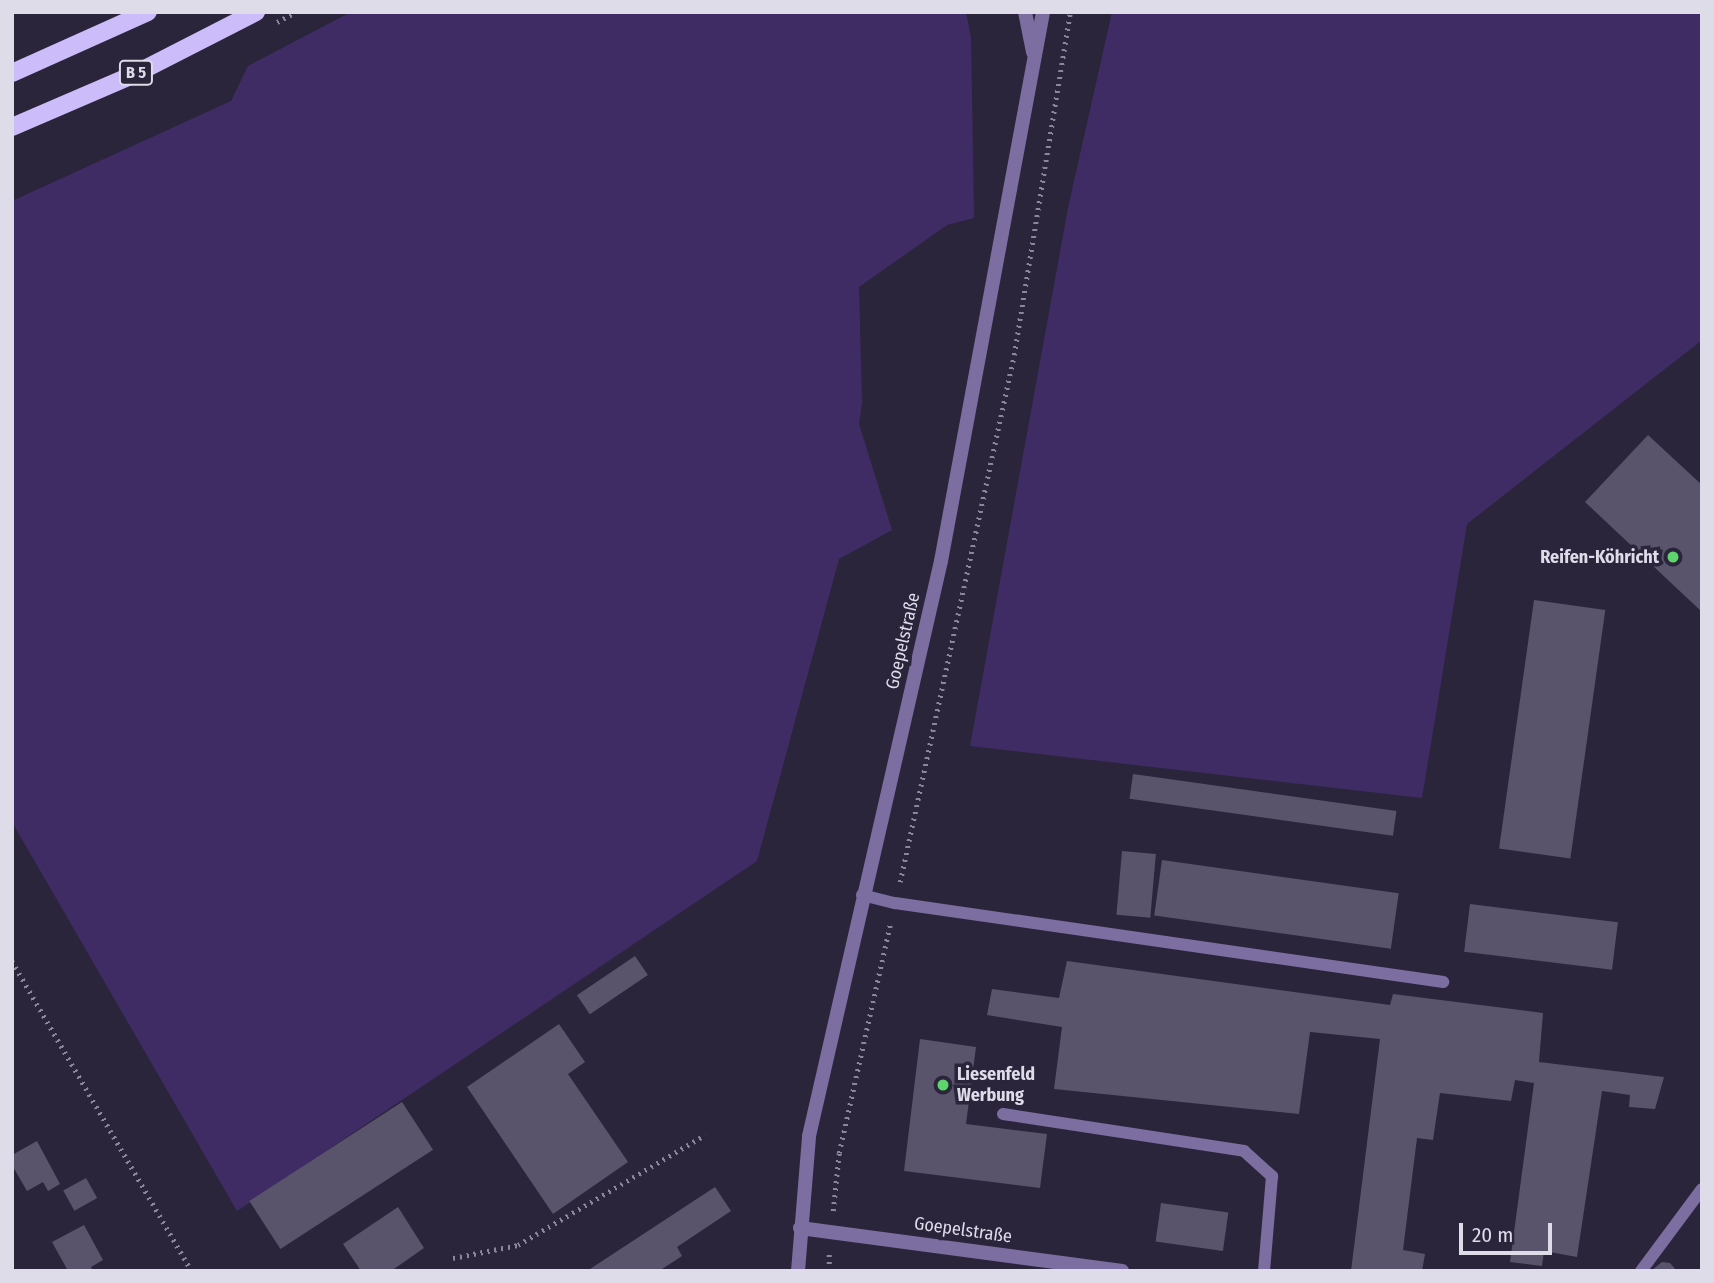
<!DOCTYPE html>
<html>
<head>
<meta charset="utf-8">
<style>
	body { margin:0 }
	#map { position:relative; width:1714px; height:1283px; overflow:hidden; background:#2b253b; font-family:"Fira Sans Condensed",sans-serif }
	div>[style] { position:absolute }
	.green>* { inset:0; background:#3f2c65 }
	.building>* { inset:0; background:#59536c; transform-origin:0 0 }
	.path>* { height:4.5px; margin-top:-2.25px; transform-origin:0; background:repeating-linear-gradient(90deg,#8b8798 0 2px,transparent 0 7px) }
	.service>* { height:12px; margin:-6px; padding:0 6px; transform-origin:6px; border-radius:6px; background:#7c6ea1 }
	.minor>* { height:14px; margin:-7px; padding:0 7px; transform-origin:7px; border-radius:7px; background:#7c6ea1 }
	.tertiary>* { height:14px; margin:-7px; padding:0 7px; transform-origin:7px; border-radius:7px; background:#7c6ea1 }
	.primary>* { height:18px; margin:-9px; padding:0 9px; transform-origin:9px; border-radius:9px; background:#ccbcfa }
	.dots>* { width:19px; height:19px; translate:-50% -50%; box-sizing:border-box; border:4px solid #2b253b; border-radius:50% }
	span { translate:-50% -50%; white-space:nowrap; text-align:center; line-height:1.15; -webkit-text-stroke:7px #2b253b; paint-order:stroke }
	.shield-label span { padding:2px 5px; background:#2b253b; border:2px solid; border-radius:5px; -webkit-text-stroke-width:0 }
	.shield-label { font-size:16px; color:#dfdcea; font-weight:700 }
	.poi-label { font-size:18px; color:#dfdcea; font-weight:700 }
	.right { translate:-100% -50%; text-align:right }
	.left { translate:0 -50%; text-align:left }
	.street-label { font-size:18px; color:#dfdcea }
	.frame { position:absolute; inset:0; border:14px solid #dfdcea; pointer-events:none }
	.scale { position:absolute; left:1459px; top:1223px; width:93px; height:32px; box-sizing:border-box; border:4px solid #dfdcea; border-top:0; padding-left:9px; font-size:21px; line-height:24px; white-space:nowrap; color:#dfdcea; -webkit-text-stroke:5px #2b253b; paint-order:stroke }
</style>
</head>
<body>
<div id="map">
	<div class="green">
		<i style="clip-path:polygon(351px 12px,966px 12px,971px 38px,974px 218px,947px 225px,859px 287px,862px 403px,859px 424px,892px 530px,839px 559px,757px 861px,237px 1211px,12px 822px,12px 201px,231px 101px,248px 66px)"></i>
		<i style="clip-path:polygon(1112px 12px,1702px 12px,1702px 340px,1467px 524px,1422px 798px,970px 746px,1068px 208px)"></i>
	</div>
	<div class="building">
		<i style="clip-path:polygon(1648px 435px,1702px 485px,1702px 612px,1585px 502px)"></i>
		<i style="left:1534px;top:600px;width:72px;height:251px;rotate:8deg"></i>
		<i style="left:1133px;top:774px;width:266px;height:25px;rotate:8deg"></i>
		<i style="left:1122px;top:851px;width:34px;height:64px;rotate:5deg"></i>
		<i style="left:1162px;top:860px;width:239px;height:56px;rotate:8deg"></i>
		<i style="left:1470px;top:904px;width:149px;height:48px;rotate:7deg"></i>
		<i style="left:635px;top:956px;width:23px;height:70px;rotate:56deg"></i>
		<i style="clip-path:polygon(1067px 961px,1390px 1005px,1393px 994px,1543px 1013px,1539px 1062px,1664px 1077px,1655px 1109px,1629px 1107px,1630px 1095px,1602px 1091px,1577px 1257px,1544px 1251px,1542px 1266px,1510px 1262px,1534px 1083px,1515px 1080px,1511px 1101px,1440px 1093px,1433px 1140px,1417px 1138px,1403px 1250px,1425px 1254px,1422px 1271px,1351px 1271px,1380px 1039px,1310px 1032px,1299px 1114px,1054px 1089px,1062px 1027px,987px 1015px,992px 989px,1059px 998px)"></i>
		<i style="clip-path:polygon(559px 1024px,585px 1062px,568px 1074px,628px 1162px,553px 1214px,467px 1087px)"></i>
		<i style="clip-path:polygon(920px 1039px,976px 1047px,966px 1124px,1047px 1134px,1040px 1188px,904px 1171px)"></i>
		<i style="left:402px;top:1102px;width:57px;height:182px;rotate:57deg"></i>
		<i style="clip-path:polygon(37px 1141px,60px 1184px,48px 1191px,43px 1182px,27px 1191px,12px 1165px,12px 1155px)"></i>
		<i style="left:86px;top:1178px;width:23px;height:26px;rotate:61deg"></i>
		<i style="clip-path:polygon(715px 1187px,731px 1211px,677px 1247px,682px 1256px,659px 1271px,587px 1271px)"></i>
		<i style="left:1161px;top:1203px;width:68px;height:39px;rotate:8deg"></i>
		<i style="clip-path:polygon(398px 1207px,424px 1248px,391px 1271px,361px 1271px,343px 1244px)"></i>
		<i style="clip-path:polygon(84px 1225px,103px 1260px,91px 1267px,93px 1271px,68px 1271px,52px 1242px)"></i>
		<i style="clip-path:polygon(1662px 1262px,1670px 1263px,1677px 1271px,1651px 1271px)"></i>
	</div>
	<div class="path">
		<i style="left:277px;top:22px;width:21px;rotate:-28deg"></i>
		<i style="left:900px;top:882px;width:539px;rotate:-77.79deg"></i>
		<i style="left:1014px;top:355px;width:348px;rotate:-80.7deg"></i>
		<i style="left:12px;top:961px;width:358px;rotate:59.9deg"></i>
		<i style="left:833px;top:1211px;width:58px;rotate:-84.1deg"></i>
		<i style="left:839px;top:1153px;width:235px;rotate:-77.4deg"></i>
		<i style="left:453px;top:1258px;width:66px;rotate:-11.3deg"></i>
		<i style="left:518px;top:1245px;width:217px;rotate:-30.5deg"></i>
		<i style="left:829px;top:1271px;width:17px;rotate:-90deg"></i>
	</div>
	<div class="service">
		<i style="left:862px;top:895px;width:34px;rotate:14deg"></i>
		<i style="left:895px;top:903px;width:554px;rotate:8.2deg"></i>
		<i style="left:1003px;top:1114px;width:244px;rotate:8.7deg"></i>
		<i style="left:1244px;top:1151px;width:38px;rotate:42deg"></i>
		<i style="left:1272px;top:1176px;width:95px;rotate:94.8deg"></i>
		<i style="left:1641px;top:1271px;width:102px;rotate:-53.4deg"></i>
	</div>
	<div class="minor">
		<i style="left:800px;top:1228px;width:325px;rotate:7.6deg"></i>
	</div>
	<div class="tertiary">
		<i style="left:1025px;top:12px;width:41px;rotate:78.7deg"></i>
		<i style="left:798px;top:1271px;width:135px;rotate:-85.3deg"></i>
		<i style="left:809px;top:1136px;width:590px;rotate:-77.07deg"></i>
		<i style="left:941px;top:561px;width:558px;rotate:-79.47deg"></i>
	</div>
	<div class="primary">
		<i style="left:12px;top:73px;width:149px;rotate:-24.2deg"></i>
		<i style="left:12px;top:127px;width:134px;rotate:-23.3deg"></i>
		<i style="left:135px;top:74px;width:136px;rotate:-27.1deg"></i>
	</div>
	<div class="dots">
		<i style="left:1673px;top:557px;background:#5dd56c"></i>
		<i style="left:943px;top:1085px;background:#5dd56c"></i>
	</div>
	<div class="shield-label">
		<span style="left:136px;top:73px">B 5</span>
	</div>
	<div class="poi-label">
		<span class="right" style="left:1659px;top:557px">Reifen-Köhricht</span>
		<span class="left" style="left:957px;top:1085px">Liesenfeld<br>Werbung</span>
	</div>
	<div class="street-label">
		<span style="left:903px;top:641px;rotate:-77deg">Goepelstraße</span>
		<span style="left:963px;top:1230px;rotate:8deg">Goepelstraße</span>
	</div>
	<div class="frame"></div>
	<div class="scale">20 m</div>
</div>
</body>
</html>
